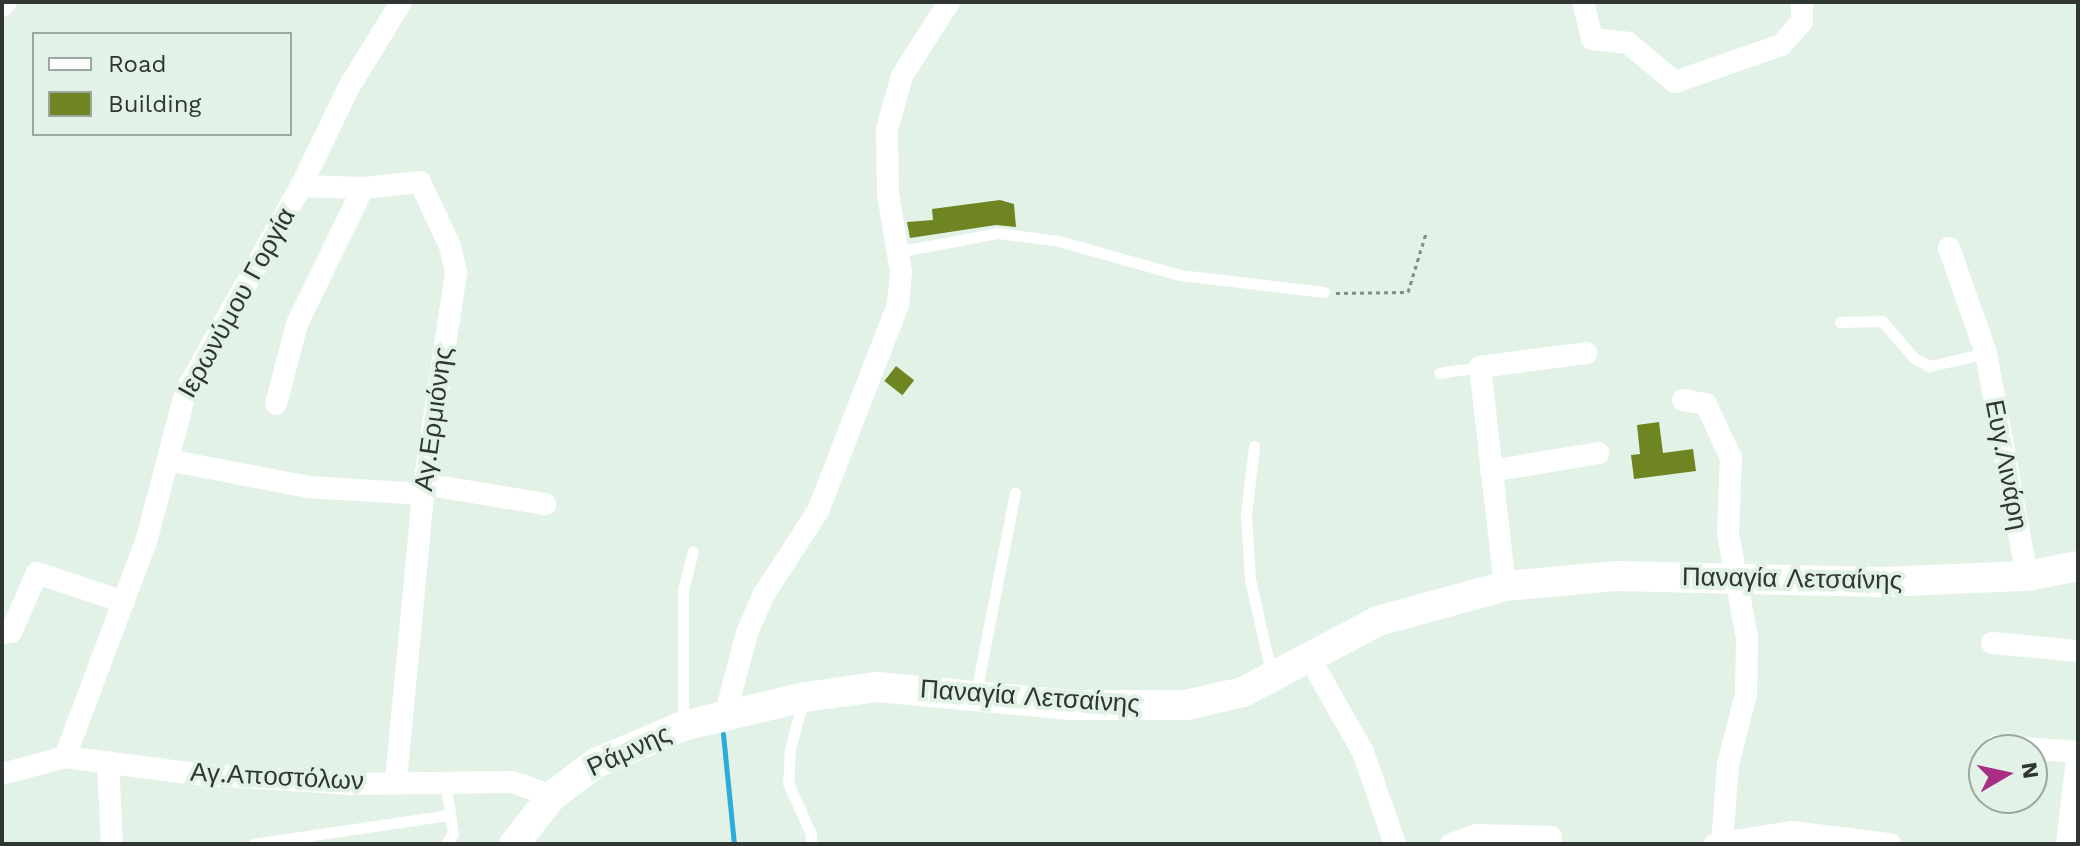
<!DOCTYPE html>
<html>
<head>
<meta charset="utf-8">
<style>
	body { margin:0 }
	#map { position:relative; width:2080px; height:846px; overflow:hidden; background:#e2f2e7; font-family:"Work Sans",sans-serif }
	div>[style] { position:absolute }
	.stream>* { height:5px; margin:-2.5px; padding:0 2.5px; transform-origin:2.5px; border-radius:2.5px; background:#2aadda }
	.building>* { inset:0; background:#6e8522; transform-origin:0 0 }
	.path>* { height:3px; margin-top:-1.5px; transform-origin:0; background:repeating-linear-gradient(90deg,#818c85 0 4px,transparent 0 8px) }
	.service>* { height:11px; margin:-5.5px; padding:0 5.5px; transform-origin:5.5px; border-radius:5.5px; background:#fff }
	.minor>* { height:22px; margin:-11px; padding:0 11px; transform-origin:11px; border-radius:11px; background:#fff }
	.secondary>* { height:30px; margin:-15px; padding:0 15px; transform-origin:15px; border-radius:15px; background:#fff }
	span { translate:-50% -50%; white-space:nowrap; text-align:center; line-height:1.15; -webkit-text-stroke:8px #e2f2e7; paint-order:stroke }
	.street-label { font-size:26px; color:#303632 }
	.frame { position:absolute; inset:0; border:4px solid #303632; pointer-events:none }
	.legend { position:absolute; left:32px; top:32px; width:260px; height:104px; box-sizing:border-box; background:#e2f2e7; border:2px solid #9ba79f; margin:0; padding:10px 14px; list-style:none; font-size:24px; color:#303632 }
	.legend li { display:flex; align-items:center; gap:16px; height:40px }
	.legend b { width:40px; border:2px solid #9ba79f }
	.north { position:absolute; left:1968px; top:734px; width:80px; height:80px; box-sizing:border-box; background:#e2f2e7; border:2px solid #9ba79f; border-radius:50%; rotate:81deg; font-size:22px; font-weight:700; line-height:32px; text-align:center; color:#303632 }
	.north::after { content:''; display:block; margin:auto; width:28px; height:36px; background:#a82f84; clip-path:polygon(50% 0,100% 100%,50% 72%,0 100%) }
</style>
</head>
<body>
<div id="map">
	<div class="stream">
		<i style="left:723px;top:734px;width:111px;rotate:84.3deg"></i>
	</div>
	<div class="building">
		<i style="clip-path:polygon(1000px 200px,1014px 204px,1016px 227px,996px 225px,910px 238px,907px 222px,933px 220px,932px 209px)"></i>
		<i style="left:896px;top:366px;width:23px;height:19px;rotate:38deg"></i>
		<i style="clip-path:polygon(1659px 422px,1663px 453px,1693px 449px,1696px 471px,1634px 479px,1631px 455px,1640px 454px,1637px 425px)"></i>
	</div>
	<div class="path">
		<i style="left:1336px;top:293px;width:72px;rotate:-0.8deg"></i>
		<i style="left:1408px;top:292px;width:62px;rotate:-73deg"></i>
	</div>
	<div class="service">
		<i style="left:897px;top:252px;width:103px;rotate:-10.7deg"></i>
		<i style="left:998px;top:233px;width:62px;rotate:7.5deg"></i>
		<i style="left:1059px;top:241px;width:126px;rotate:15.7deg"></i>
		<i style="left:1180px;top:275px;width:145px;rotate:6.7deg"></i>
		<i style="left:1840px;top:322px;width:42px;rotate:-1.4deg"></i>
		<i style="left:1882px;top:321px;width:50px;rotate:49deg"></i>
		<i style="left:1915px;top:359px;width:17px;rotate:25deg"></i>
		<i style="left:1930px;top:366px;width:57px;rotate:-13.1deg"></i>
		<i style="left:1439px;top:373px;width:41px;rotate:-8.3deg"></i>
		<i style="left:1254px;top:446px;width:69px;rotate:96.6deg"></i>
		<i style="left:1246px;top:515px;width:64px;rotate:86.4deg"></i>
		<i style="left:1250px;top:579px;width:96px;rotate:77.4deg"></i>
		<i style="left:976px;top:693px;width:204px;rotate:-79deg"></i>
		<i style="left:803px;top:701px;width:50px;rotate:105.2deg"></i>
		<i style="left:790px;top:749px;width:34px;rotate:93deg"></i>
		<i style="left:788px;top:783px;width:56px;rotate:65.7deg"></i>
		<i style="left:811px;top:834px;width:10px;rotate:90deg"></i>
		<i style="left:683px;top:725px;width:135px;rotate:-90deg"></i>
		<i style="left:683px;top:590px;width:40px;rotate:-75.6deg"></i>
		<i style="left:445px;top:780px;width:54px;rotate:81.4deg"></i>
		<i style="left:453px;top:833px;width:13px;rotate:122deg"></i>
		<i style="left:253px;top:844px;width:199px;rotate:-8.4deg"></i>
	</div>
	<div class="minor">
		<i style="left:1583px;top:2px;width:38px;rotate:76deg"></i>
		<i style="left:1592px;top:39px;width:36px;rotate:6deg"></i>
		<i style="left:1628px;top:43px;width:61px;rotate:39.7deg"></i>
		<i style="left:1675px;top:82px;width:112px;rotate:-19.2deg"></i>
		<i style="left:1781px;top:45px;width:31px;rotate:-48deg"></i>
		<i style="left:1802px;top:22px;width:20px;rotate:-90deg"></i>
		<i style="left:2px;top:6px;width:6px;rotate:-45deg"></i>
		<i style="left:301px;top:186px;width:62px;rotate:1.8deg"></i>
		<i style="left:363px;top:188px;width:57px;rotate:-6deg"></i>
		<i style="left:420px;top:182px;width:71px;rotate:64.9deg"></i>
		<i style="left:450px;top:246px;width:28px;rotate:77deg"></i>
		<i style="left:456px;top:273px;width:213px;rotate:98.6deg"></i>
		<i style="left:424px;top:484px;width:298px;rotate:95.4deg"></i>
		<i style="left:1949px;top:248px;width:111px;rotate:70.6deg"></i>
		<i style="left:1986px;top:353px;width:227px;rotate:79.6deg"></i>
		<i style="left:1683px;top:400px;width:23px;rotate:10deg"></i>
		<i style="left:1706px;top:404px;width:60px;rotate:65.2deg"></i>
		<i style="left:1731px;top:458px;width:75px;rotate:92.3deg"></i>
		<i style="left:1728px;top:533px;width:108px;rotate:79.8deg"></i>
		<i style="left:1747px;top:639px;width:55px;rotate:91deg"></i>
		<i style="left:1746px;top:694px;width:72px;rotate:104.4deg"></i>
		<i style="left:1728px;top:764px;width:79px;rotate:94.3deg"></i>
		<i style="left:276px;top:404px;width:83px;rotate:-75.3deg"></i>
		<i style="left:297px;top:324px;width:151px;rotate:-64.1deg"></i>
		<i style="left:168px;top:460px;width:143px;rotate:10.9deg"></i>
		<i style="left:308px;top:487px;width:115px;rotate:3.5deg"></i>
		<i style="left:1491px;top:471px;width:109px;rotate:-9.5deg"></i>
		<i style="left:424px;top:484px;width:123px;rotate:9.4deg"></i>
		<i style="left:1505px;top:586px;width:220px;rotate:-96.5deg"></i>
		<i style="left:1480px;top:367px;width:107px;rotate:-7.5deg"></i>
		<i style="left:2px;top:633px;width:9px;rotate:-6deg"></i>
		<i style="left:11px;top:632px;width:64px;rotate:-66.2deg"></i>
		<i style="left:37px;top:573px;width:89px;rotate:18.4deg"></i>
		<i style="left:1992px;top:643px;width:86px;rotate:5.3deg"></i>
		<i style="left:1309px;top:657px;width:109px;rotate:60.4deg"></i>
		<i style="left:1363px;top:752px;width:97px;rotate:70.8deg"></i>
		<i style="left:725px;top:716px;width:86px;rotate:-75.2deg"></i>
		<i style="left:747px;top:633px;width:43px;rotate:-66.4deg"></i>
		<i style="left:764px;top:594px;width:99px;rotate:-57deg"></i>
		<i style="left:818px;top:511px;width:221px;rotate:-68.8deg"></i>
		<i style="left:898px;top:305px;width:33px;rotate:-85deg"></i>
		<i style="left:901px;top:272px;width:79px;rotate:-99.5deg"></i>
		<i style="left:888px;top:194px;width:65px;rotate:-90.9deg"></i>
		<i style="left:887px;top:129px;width:55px;rotate:-74.2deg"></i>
		<i style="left:902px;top:76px;width:88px;rotate:-57.6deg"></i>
		<i style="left:1996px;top:746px;width:82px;rotate:4.2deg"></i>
		<i style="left:65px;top:757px;width:230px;rotate:-69.4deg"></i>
		<i style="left:146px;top:542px;width:156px;rotate:-75.2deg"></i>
		<i style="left:186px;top:391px;width:235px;rotate:-60.7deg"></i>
		<i style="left:301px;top:186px;width:110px;rotate:-64.1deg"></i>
		<i style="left:349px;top:87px;width:100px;rotate:-58.5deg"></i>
		<i style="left:108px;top:762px;width:82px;rotate:87.2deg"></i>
		<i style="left:2px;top:774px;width:65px;rotate:-15.1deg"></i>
		<i style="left:65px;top:757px;width:132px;rotate:7.4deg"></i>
		<i style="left:196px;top:774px;width:153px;rotate:3.7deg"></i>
		<i style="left:349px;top:784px;width:163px;rotate:-0.7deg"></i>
		<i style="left:512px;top:782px;width:42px;rotate:19.3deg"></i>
		<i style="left:1451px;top:844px;width:28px;rotate:-19deg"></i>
		<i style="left:1477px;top:835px;width:74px;rotate:1.5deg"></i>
		<i style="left:1715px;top:844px;width:78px;rotate:-8.9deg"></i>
		<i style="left:1792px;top:832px;width:99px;rotate:7deg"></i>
		<i style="left:2067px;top:844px;width:93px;rotate:-83.2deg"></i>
	</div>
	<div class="secondary">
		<i style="left:514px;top:844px;width:61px;rotate:-51.6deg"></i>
		<i style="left:552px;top:796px;width:55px;rotate:-36.9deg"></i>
		<i style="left:596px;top:763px;width:95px;rotate:-23deg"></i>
		<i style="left:683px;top:726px;width:125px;rotate:-13.4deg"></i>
		<i style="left:805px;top:697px;width:73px;rotate:-7.9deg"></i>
		<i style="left:877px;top:687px;width:195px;rotate:5.3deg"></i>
		<i style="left:1071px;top:705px;width:115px"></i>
		<i style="left:1186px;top:705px;width:58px;rotate:-12.8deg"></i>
		<i style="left:1243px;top:692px;width:153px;rotate:-27.7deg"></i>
		<i style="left:1378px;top:621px;width:132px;rotate:-15.4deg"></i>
		<i style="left:1505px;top:586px;width:111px;rotate:-5.1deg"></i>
		<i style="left:1616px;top:576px;width:265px;rotate:1.3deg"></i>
		<i style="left:1881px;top:582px;width:146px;rotate:-2.4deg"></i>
		<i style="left:2027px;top:576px;width:52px;rotate:-11.1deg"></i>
	</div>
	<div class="street-label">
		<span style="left:237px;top:303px;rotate:-61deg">Ιερωνύμου Γοργία</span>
		<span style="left:434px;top:419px;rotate:-82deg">Αγ.Ερμιόνης</span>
		<span style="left:2006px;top:465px;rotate:79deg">Ευγ.Λινάρη</span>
		<span style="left:1792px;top:579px;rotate:1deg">Παναγία Λετσαίνης</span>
		<span style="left:1030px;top:697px;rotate:4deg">Παναγία Λετσαίνης</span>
		<span style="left:629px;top:751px;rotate:-25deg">Ράμνης</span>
		<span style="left:277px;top:777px;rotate:3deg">Αγ.Αποστόλων</span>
	</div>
	<div class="frame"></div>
	<ul class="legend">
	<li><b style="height:10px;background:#fff"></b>Road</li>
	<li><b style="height:22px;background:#6e8522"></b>Building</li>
	</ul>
	<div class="north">N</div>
</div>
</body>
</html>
